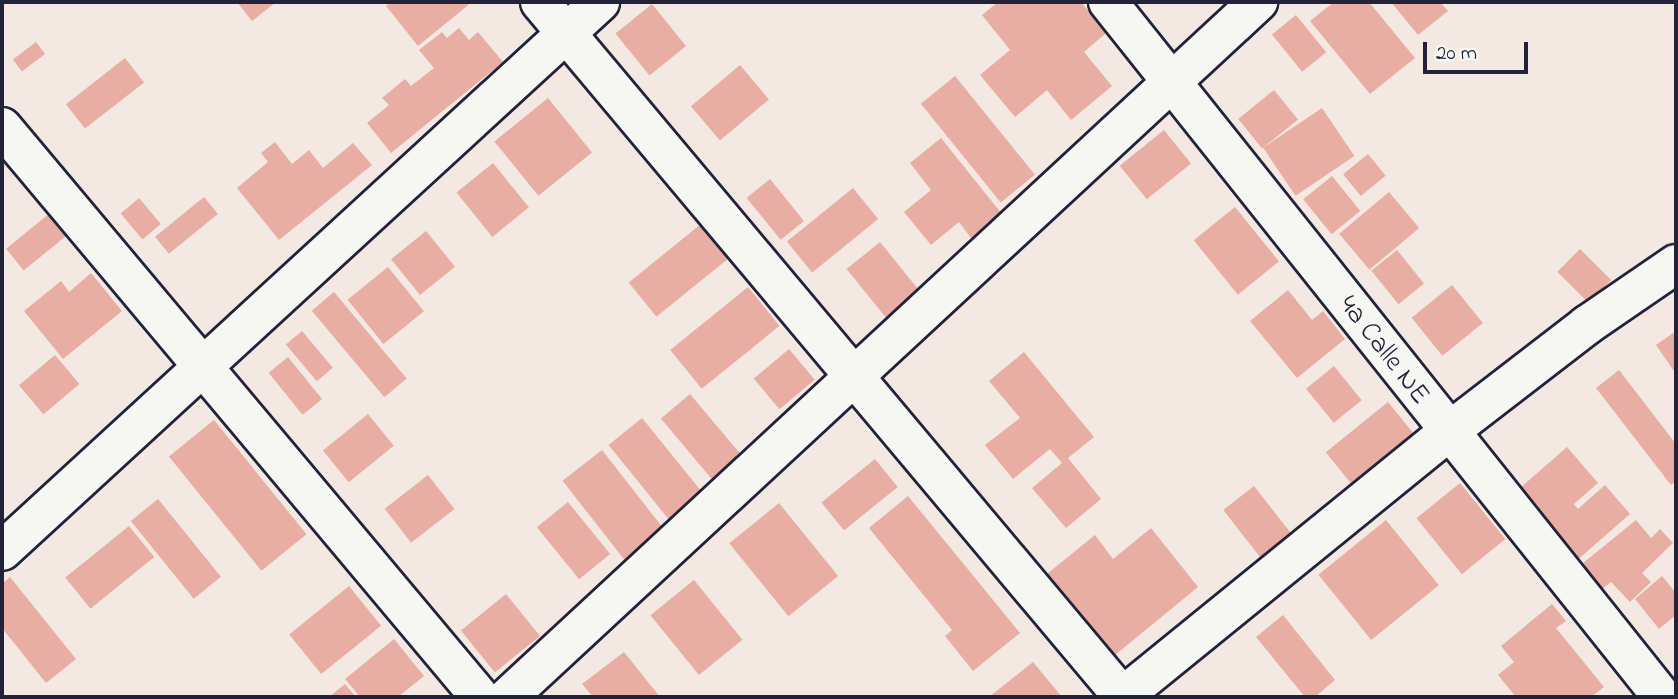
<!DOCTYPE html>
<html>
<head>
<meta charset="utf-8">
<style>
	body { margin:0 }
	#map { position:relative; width:1678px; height:699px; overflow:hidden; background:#f3e8e2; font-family:"Indie Flower",sans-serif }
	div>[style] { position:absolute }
	.building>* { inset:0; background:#e8aea3; transform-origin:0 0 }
	.roads { filter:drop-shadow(2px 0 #22223b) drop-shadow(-2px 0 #22223b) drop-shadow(0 2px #22223b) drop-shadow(0 -2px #22223b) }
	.street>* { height:38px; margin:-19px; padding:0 19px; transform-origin:19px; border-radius:19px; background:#f6f6f2 }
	span { translate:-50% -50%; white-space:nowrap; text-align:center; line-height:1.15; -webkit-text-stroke:5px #f6f6f2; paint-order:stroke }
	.street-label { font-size:28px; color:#22223b }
	.frame { position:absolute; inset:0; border:4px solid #22223b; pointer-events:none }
	.scale { position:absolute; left:1423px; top:42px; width:105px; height:32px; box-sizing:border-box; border:4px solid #22223b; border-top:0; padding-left:9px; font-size:21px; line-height:24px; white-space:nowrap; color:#22223b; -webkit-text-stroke:5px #f6f6f2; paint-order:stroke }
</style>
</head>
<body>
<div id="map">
	<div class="building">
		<i style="clip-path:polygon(237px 2px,276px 2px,252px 21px)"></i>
		<i style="clip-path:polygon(391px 2px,472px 2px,418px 46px,386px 6px)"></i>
		<i style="clip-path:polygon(998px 2px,1081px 2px,1106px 33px,1084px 52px,1112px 86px,1071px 120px,1047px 90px,1015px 117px,980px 75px,1010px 50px,982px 15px)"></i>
		<i style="clip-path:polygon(1334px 2px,1369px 2px,1415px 58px,1370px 94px,1310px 21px)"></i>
		<i style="clip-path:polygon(1391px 2px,1440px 2px,1448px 11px,1418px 35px)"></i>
		<i style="left:652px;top:4px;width:54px;height:47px;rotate:51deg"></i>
		<i style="left:1296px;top:15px;width:48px;height:31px;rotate:51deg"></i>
		<i style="clip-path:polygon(459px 28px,469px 40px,478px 32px,503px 62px,391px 153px,367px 123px,389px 105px,382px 98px,405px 79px,411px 86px,434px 68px,419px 50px,442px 32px,447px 38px)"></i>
		<i style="left:36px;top:42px;width:15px;height:29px;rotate:53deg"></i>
		<i style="left:125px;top:58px;width:31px;height:75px;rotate:52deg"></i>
		<i style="left:740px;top:65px;width:45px;height:64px;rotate:50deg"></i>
		<i style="left:955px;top:76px;width:127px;height:44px;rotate:51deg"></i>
		<i style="left:1274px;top:90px;width:38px;height:46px;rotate:51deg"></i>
		<i style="left:548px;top:98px;width:70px;height:69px;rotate:51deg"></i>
		<i style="left:1322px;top:108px;width:58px;height:71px;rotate:56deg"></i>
		<i style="left:1164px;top:130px;width:43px;height:57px;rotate:51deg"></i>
		<i style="clip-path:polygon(941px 138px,1002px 214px,971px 238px,959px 222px,931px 245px,904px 212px,931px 190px,910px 163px)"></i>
		<i style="clip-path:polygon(275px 142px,292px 164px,309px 150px,323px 168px,353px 143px,372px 165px,279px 240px,237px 188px,268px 162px,261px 153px)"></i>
		<i style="left:1368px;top:154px;width:28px;height:32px;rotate:51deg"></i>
		<i style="left:493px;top:163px;width:57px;height:47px;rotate:51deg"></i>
		<i style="left:1332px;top:176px;width:45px;height:37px;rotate:51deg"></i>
		<i style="left:770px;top:179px;width:54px;height:30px;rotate:51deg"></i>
		<i style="left:853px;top:188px;width:40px;height:85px;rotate:51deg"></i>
		<i style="left:1389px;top:192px;width:47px;height:65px;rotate:50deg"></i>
		<i style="left:204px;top:197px;width:22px;height:63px;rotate:51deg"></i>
		<i style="left:139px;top:198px;width:34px;height:24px;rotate:50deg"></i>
		<i style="left:1235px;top:207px;width:70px;height:53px;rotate:51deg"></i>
		<i style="left:55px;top:209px;width:28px;height:63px;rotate:51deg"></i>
		<i style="left:701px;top:224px;width:44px;height:93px;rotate:51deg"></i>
		<i style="left:426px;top:231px;width:46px;height:45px;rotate:51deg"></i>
		<i style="left:880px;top:242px;width:64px;height:43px;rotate:51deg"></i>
		<i style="left:1580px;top:249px;width:44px;height:32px;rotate:45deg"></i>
		<i style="left:1397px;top:250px;width:43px;height:33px;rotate:51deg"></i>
		<i style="left:388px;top:267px;width:57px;height:52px;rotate:51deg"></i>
		<i style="clip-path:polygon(91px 273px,122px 311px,63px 359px,24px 311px,61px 281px,69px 292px)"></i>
		<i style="left:1452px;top:285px;width:49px;height:52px;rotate:51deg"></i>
		<i style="left:748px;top:287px;width:50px;height:100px;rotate:51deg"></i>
		<i style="clip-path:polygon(1288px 290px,1312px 320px,1323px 311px,1345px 339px,1297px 378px,1250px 321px)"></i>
		<i style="left:334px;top:292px;width:113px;height:29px;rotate:50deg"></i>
		<i style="left:302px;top:331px;width:48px;height:21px;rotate:50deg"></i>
		<i style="clip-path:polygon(1676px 331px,1676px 374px,1656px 345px)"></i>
		<i style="left:789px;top:349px;width:40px;height:46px;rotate:50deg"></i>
		<i style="clip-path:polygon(1024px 352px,1094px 437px,1068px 458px,1101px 499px,1066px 528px,1032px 488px,1062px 463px,1050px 449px,1013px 479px,985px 445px,1020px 418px,989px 381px)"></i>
		<i style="left:55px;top:355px;width:38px;height:47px;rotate:50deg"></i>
		<i style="left:288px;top:357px;width:54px;height:25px;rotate:51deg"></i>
		<i style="left:1334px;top:366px;width:44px;height:36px;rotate:51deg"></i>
		<i style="clip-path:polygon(1619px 370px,1676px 444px,1676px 481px,1671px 485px,1596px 388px)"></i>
		<i style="left:690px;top:394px;width:83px;height:38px;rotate:50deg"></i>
		<i style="left:1388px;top:402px;width:41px;height:80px;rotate:51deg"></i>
		<i style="left:368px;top:414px;width:41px;height:58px;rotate:51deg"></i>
		<i style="left:642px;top:418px;width:95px;height:43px;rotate:51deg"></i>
		<i style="left:214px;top:420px;width:147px;height:58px;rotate:51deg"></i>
		<i style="clip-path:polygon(1567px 447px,1598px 483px,1574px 504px,1578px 509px,1605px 485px,1630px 514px,1575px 562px,1520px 488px)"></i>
		<i style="left:602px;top:450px;width:100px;height:50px;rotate:52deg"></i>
		<i style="left:875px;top:459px;width:36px;height:69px;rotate:51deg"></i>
		<i style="left:428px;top:475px;width:43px;height:55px;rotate:52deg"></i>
		<i style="left:1460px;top:483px;width:72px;height:56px;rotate:51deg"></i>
		<i style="left:1254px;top:486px;width:60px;height:39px;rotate:52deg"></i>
		<i style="clip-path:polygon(908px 496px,1020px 633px,973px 671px,945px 636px,952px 630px,869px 528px)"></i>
		<i style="left:158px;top:499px;width:100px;height:35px;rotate:51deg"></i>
		<i style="left:568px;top:502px;width:67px;height:40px;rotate:51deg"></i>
		<i style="left:779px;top:503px;width:94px;height:64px;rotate:51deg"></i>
		<i style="left:1386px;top:520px;width:84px;height:87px;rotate:51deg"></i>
		<i style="clip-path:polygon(1636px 520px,1651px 538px,1660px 529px,1673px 543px,1642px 573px,1651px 582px,1630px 602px,1611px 582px,1602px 589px,1582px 564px)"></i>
		<i style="left:129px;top:526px;width:40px;height:82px;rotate:51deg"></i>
		<i style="clip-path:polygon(1151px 528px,1198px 587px,1109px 660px,1042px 578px,1095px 535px,1113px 559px)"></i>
		<i style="clip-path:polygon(1662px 576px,1676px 593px,1676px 615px,1659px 629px,1635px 599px)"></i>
		<i style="clip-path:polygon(10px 577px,76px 659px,46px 683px,2px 628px,2px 584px)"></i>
		<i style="left:694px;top:580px;width:77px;height:56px;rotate:51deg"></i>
		<i style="left:349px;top:586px;width:51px;height:77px;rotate:51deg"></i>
		<i style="left:506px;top:594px;width:54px;height:58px;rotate:51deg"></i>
		<i style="clip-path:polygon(1552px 604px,1566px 621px,1556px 628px,1604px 687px,1591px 697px,1516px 697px,1498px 675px,1514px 662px,1501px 646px)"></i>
		<i style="clip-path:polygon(1283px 615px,1335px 680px,1315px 697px,1305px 697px,1256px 637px)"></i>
		<i style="clip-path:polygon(394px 639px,424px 676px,398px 697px,360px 697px,345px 679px)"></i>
		<i style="clip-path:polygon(624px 652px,660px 697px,593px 697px,582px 684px)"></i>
		<i style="clip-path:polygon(1033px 662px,1062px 697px,989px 697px)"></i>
		<i style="clip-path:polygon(345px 684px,356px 697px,329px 697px)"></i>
	</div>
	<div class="roads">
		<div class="street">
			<i style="left:540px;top:2px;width:907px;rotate:50.01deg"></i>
			<i style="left:1108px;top:2px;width:889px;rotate:51.44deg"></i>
			<i style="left:2px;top:127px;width:744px;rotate:50.02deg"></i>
			<i style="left:2px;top:551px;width:812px;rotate:-42.55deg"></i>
			<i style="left:508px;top:697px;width:1023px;rotate:-42.82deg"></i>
			<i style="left:1122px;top:697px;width:419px;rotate:-39.1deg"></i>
			<i style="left:1447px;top:433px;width:177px;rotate:-37.6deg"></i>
			<i style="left:1587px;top:325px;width:108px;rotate:-34.4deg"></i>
		</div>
	</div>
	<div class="street-label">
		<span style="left:1383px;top:351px;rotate:52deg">4a Calle NE</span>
	</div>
	<div class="frame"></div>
	<div class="scale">20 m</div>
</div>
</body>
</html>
